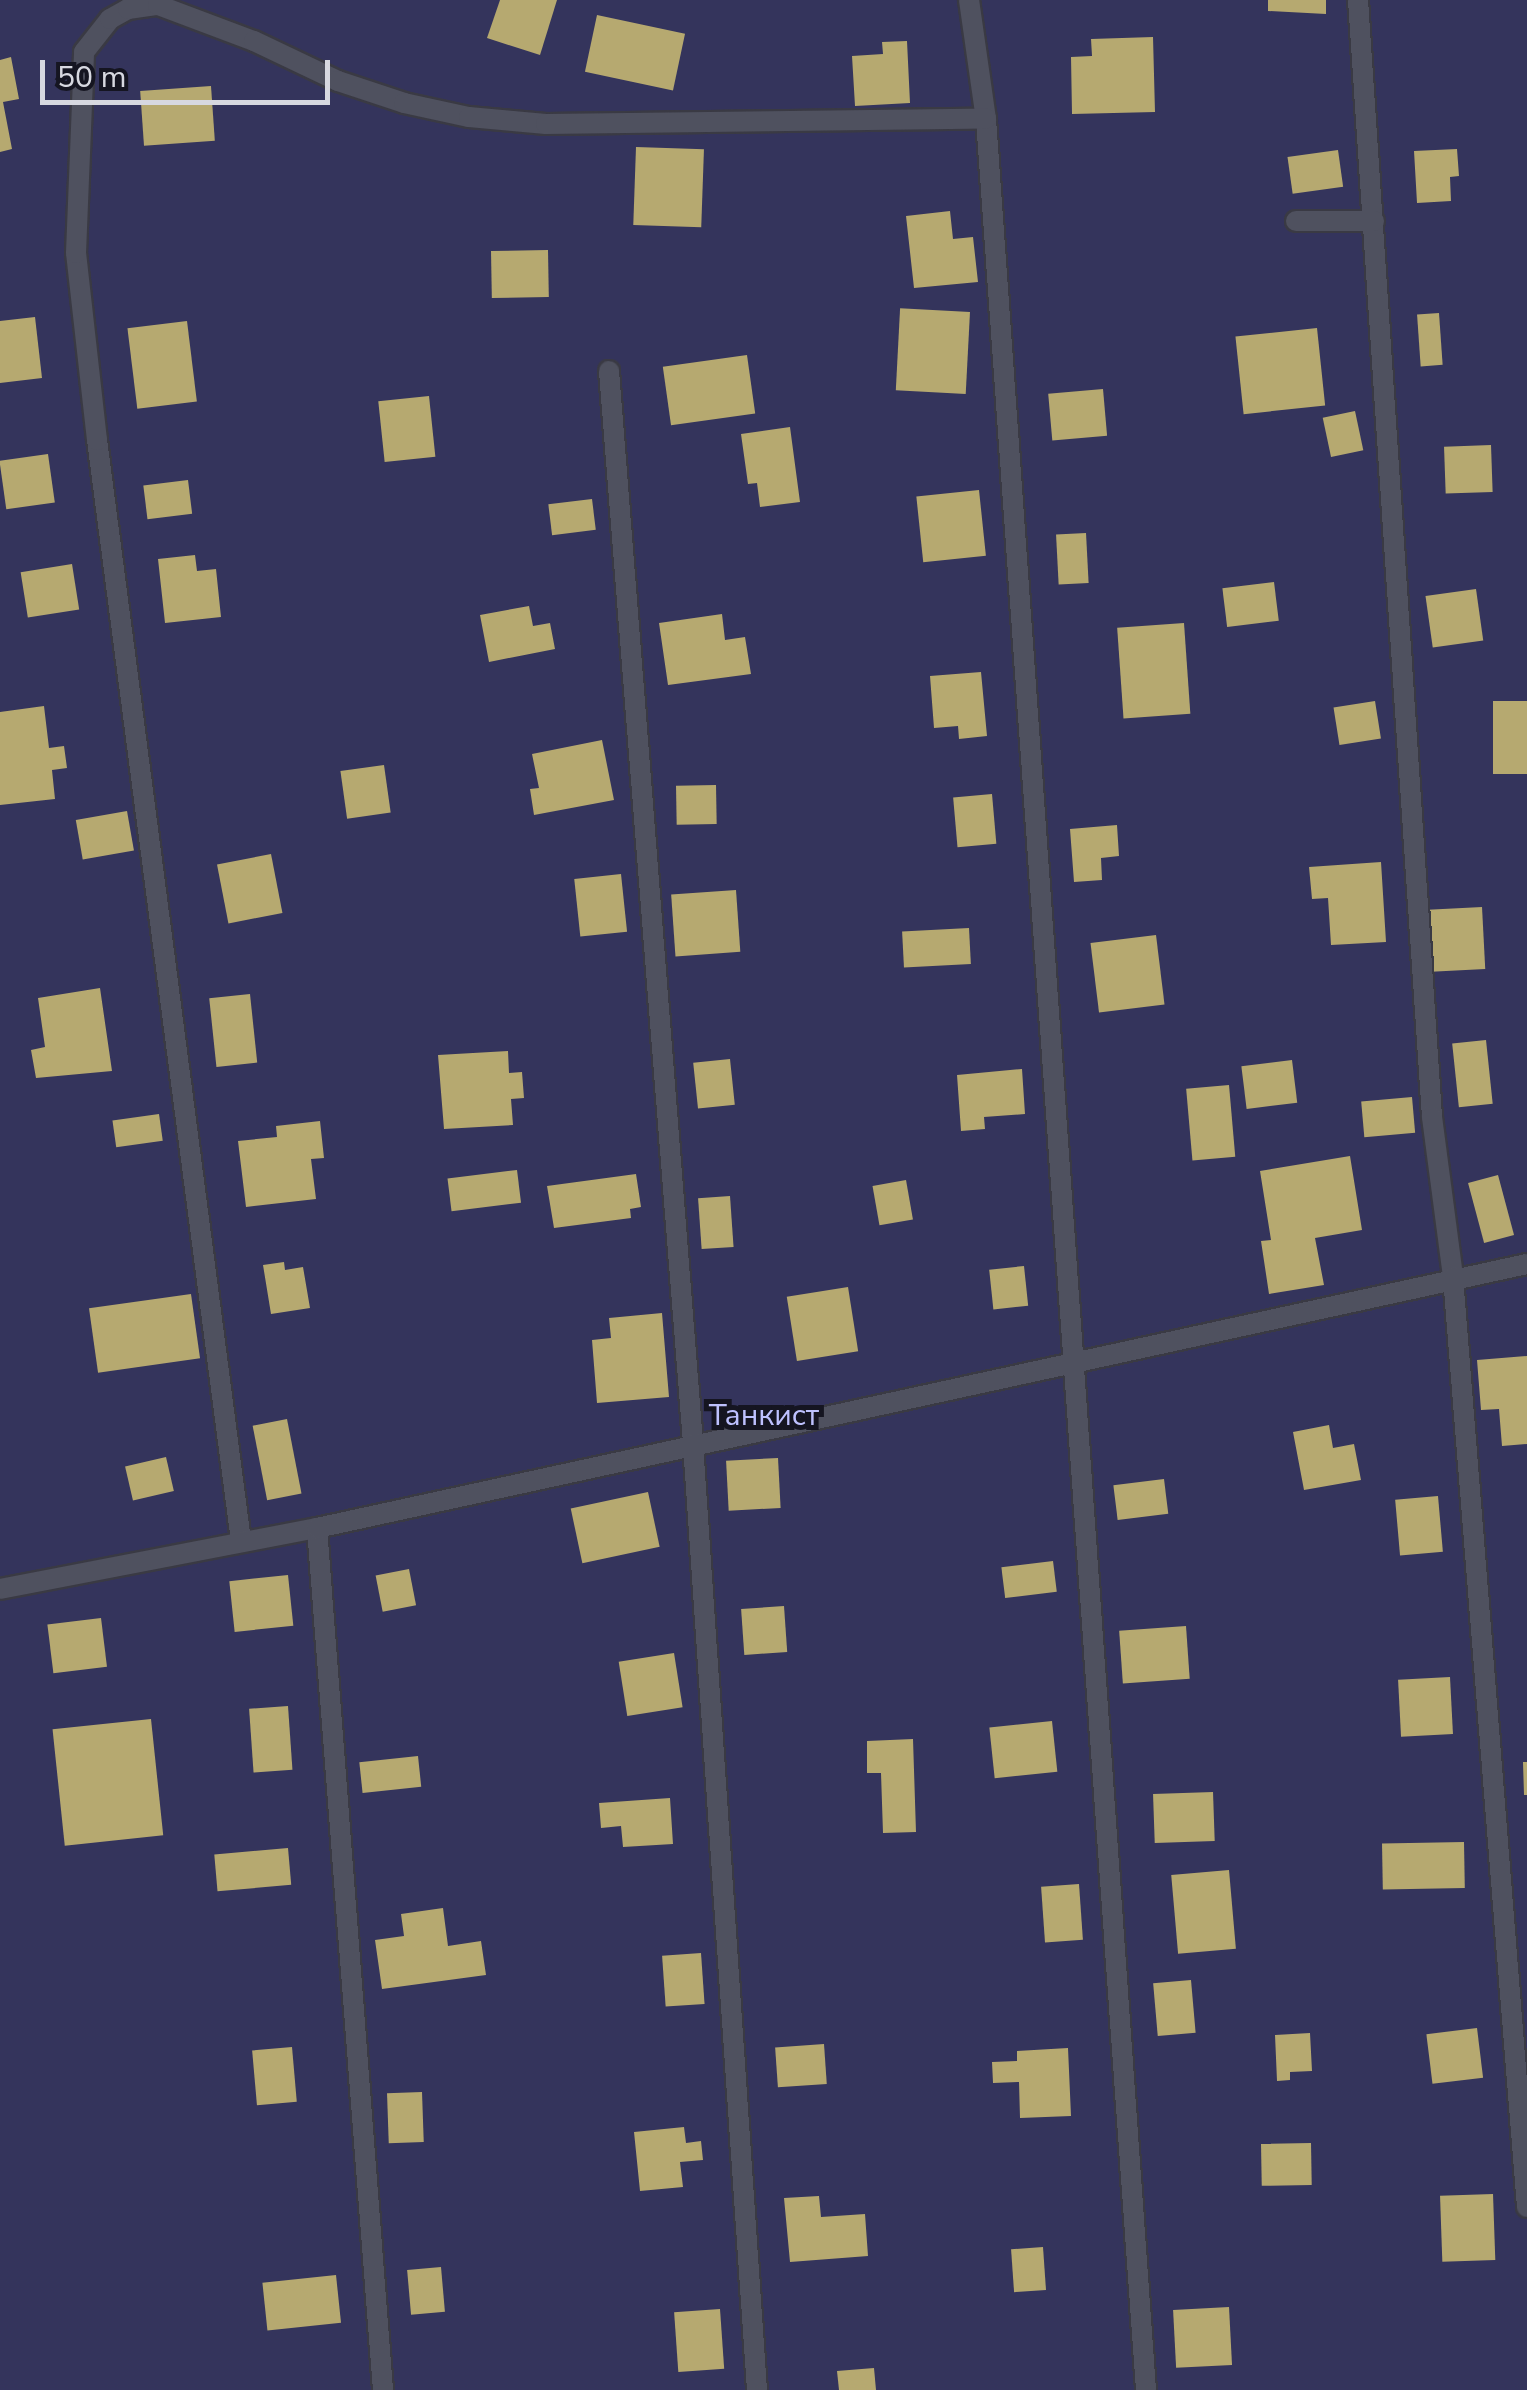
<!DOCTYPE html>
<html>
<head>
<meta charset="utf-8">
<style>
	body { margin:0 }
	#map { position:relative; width:1527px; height:2390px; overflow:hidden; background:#1e1f2b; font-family:"Nunito Sans",sans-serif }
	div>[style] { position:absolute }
	.green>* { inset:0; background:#34345c; transform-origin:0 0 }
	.building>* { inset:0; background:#b6a970; transform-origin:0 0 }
	.roads { filter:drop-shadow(2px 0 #3a3a44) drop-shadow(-2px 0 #3a3a44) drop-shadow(0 2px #3a3a44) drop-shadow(0 -2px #3a3a44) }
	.service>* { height:20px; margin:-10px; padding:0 10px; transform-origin:10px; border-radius:10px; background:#4f515f }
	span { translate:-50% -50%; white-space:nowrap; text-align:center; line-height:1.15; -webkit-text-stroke:10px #151521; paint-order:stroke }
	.park-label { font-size:30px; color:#bec1fe }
	.scale { position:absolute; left:40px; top:60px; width:290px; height:45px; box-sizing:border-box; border:5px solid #d7d8e0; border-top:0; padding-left:12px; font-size:30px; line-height:35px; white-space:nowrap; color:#d7d8e0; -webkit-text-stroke:8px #151521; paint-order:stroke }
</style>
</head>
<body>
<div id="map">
	<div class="green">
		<i style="left:0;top:0;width:1527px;height:2390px"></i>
	</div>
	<div class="building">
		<i style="clip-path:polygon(500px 0,557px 0,540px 55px,487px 38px)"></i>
		<i style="clip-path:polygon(1268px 0,1326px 0,1326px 14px,1268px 11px)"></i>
		<i style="left:597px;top:15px;width:90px;height:58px;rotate:12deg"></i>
		<i style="clip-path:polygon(1153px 37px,1155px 112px,1072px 114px,1071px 57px,1092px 56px,1091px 39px)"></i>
		<i style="clip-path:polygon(907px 41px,910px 103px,855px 106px,852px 56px,883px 54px,882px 42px)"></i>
		<i style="clip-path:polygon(11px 57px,19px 99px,3px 102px,12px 149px,0 152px,0 60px)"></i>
		<i style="left:211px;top:86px;width:55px;height:71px;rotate:86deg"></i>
		<i style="left:636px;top:147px;width:68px;height:78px;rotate:2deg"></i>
		<i style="clip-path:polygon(1457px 149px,1459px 176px,1450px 177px,1451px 201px,1417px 203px,1414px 151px)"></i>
		<i style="left:1338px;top:150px;width:37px;height:51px;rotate:82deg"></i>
		<i style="clip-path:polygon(950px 211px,953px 239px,973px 237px,978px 282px,914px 288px,906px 216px)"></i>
		<i style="left:548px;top:250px;width:47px;height:57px;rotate:89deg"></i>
		<i style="left:970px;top:312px;width:82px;height:70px;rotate:93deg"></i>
		<i style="left:1439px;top:313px;width:52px;height:22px;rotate:86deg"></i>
		<i style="clip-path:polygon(35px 317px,42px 378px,0 383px,0 321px)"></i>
		<i style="left:187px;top:321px;width:81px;height:60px;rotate:83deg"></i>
		<i style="left:1317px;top:328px;width:78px;height:82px;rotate:84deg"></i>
		<i style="left:747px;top:355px;width:59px;height:85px;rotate:82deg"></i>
		<i style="left:1103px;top:389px;width:47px;height:55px;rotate:85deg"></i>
		<i style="left:429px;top:396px;width:61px;height:51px;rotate:84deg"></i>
		<i style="left:1355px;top:411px;width:40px;height:33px;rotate:78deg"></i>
		<i style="clip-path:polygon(790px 427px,800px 502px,760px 507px,757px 483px,748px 484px,741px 434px)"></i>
		<i style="left:1491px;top:445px;width:47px;height:47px;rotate:88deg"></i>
		<i style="left:48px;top:454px;width:49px;height:49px;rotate:82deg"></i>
		<i style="left:188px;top:480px;width:34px;height:45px;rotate:83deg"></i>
		<i style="left:979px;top:490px;width:66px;height:63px;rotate:84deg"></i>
		<i style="left:592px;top:499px;width:31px;height:44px;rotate:83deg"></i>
		<i style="left:1086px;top:533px;width:50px;height:30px;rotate:87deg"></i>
		<i style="clip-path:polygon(195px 555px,197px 571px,216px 569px,221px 617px,165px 623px,158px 559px)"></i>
		<i style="left:72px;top:564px;width:46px;height:52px;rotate:81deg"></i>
		<i style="left:1274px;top:582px;width:39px;height:52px;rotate:83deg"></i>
		<i style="left:1476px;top:589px;width:52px;height:51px;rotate:82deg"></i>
		<i style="clip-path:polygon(529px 606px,533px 626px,550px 623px,555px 649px,489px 662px,480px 615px)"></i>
		<i style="clip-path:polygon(722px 614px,725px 640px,745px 637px,751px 674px,668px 685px,659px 623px)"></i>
		<i style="left:1184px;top:623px;width:91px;height:67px;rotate:86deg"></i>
		<i style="clip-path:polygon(981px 672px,987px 736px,959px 739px,958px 726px,934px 728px,930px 676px)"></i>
		<i style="left:1375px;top:701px;width:38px;height:42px;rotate:81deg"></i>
		<i style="left:1527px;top:701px;width:73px;height:34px;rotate:90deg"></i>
		<i style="clip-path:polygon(44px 706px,49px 748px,64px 746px,67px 768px,52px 770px,55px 799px,0 805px,0 712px)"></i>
		<i style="clip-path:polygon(602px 740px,614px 800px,534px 815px,530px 789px,539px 788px,532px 754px)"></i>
		<i style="left:384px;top:765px;width:48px;height:44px;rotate:82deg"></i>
		<i style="left:716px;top:785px;width:39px;height:40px;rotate:89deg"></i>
		<i style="left:992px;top:794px;width:50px;height:39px;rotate:85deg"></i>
		<i style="left:127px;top:811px;width:40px;height:52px;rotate:80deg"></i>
		<i style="clip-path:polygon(1117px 825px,1119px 856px,1101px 858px,1102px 880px,1074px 882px,1070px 829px)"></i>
		<i style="left:271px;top:854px;width:60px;height:55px;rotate:79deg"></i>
		<i style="clip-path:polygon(1381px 862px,1386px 942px,1331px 945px,1328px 898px,1312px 899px,1309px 867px)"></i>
		<i style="left:621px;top:874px;width:58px;height:47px;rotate:84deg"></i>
		<i style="left:736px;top:890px;width:62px;height:65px;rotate:86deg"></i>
		<i style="left:1482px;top:907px;width:62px;height:54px;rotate:87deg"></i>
		<i style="left:969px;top:928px;width:36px;height:67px;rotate:87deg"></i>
		<i style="left:1156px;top:935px;width:70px;height:66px;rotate:83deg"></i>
		<i style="clip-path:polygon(100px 988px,112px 1071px,36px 1078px,31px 1050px,45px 1047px,38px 998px)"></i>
		<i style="left:250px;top:994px;width:69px;height:41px;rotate:84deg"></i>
		<i style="left:1486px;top:1040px;width:64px;height:34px;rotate:84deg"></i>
		<i style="clip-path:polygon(508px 1051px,509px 1073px,522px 1072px,524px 1098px,511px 1099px,513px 1125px,444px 1129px,438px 1055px)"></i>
		<i style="left:730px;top:1059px;width:46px;height:37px;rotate:84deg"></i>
		<i style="left:1292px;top:1060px;width:43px;height:51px;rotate:83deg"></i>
		<i style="clip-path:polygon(1022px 1069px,1025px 1114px,984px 1117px,985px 1129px,961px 1131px,957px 1075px)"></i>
		<i style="left:1229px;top:1085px;width:72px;height:43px;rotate:85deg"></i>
		<i style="left:1412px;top:1097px;width:36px;height:51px;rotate:85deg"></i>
		<i style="left:159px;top:1114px;width:27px;height:47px;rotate:82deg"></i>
		<i style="clip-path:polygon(320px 1121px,324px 1158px,311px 1159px,316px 1199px,246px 1207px,238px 1141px,277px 1137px,276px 1126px)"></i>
		<i style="clip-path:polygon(1350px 1156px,1362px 1230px,1315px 1238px,1324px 1285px,1269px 1294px,1261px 1241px,1271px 1240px,1260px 1171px)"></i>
		<i style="left:517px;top:1170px;width:33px;height:70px;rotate:83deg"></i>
		<i style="clip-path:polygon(636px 1174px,641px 1207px,630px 1209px,631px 1218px,554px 1228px,547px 1186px)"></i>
		<i style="left:1498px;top:1175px;width:62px;height:31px;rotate:75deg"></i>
		<i style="left:906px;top:1180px;width:40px;height:34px;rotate:80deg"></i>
		<i style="left:730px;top:1196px;width:51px;height:32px;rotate:86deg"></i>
		<i style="clip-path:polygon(284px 1262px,285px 1270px,303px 1267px,310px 1308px,271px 1314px,263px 1265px)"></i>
		<i style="left:1024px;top:1266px;width:40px;height:35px;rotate:84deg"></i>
		<i style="left:848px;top:1287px;width:65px;height:62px;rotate:81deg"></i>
		<i style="left:191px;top:1294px;width:65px;height:103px;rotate:82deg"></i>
		<i style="clip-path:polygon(662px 1313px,669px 1397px,597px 1403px,592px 1340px,611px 1338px,609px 1318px)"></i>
		<i style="clip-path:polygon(1527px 1356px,1527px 1444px,1502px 1446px,1499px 1409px,1481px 1410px,1477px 1360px)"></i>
		<i style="left:287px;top:1419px;width:76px;height:35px;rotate:79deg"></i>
		<i style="clip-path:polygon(1329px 1425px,1333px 1448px,1354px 1444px,1361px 1480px,1304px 1490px,1293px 1432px)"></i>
		<i style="left:166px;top:1457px;width:35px;height:42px;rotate:77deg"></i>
		<i style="left:778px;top:1458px;width:50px;height:52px;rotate:87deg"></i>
		<i style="left:1164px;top:1479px;width:35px;height:51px;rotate:83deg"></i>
		<i style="left:648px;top:1492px;width:56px;height:79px;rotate:78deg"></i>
		<i style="left:1438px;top:1496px;width:56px;height:43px;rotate:85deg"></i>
		<i style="left:1053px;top:1561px;width:31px;height:52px;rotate:83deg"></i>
		<i style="left:409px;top:1569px;width:37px;height:34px;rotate:79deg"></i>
		<i style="left:288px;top:1575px;width:51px;height:59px;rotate:84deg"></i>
		<i style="left:784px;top:1606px;width:46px;height:43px;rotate:86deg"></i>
		<i style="left:101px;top:1618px;width:49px;height:54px;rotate:83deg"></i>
		<i style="left:1186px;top:1626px;width:53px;height:67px;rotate:86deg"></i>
		<i style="left:674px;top:1653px;width:55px;height:56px;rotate:81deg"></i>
		<i style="left:1450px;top:1677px;width:57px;height:52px;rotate:87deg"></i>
		<i style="left:288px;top:1706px;width:64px;height:39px;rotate:86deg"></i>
		<i style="left:151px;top:1719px;width:117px;height:99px;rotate:84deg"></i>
		<i style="left:1052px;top:1721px;width:51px;height:63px;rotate:84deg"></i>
		<i style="clip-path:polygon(913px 1739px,916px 1832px,883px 1833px,881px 1773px,867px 1773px,867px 1741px)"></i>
		<i style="left:418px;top:1756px;width:31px;height:59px;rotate:84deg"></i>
		<i style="clip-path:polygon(1523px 1762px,1527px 1762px,1527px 1795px,1524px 1795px)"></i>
		<i style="left:1213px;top:1792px;width:49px;height:60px;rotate:88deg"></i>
		<i style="clip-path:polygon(670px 1798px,673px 1844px,623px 1847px,621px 1826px,601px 1828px,599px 1803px)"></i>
		<i style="left:1464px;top:1842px;width:46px;height:82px;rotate:89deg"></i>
		<i style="left:288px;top:1848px;width:37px;height:74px;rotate:85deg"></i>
		<i style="left:1229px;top:1870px;width:79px;height:58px;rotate:85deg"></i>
		<i style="left:1079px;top:1884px;width:56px;height:38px;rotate:86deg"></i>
		<i style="clip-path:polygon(443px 1908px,448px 1946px,481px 1941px,486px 1975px,382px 1989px,375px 1940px,404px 1936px,401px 1914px)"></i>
		<i style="left:701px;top:1953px;width:51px;height:39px;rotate:86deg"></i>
		<i style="left:1191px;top:1980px;width:53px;height:38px;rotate:85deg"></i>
		<i style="left:1477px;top:2028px;width:50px;height:51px;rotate:83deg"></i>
		<i style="clip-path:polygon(1310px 2033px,1312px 2071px,1290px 2072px,1290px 2080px,1277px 2081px,1275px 2035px)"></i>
		<i style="left:824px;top:2044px;width:40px;height:49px;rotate:86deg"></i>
		<i style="left:292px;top:2047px;width:55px;height:40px;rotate:85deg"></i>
		<i style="clip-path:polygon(1068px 2048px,1071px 2116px,1020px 2118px,1019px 2082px,993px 2083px,992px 2062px,1017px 2061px,1017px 2051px)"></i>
		<i style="left:422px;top:2092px;width:50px;height:35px;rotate:88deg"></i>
		<i style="clip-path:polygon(684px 2127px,686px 2143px,701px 2141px,703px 2160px,680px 2162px,683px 2187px,640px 2191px,634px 2132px)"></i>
		<i style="left:1311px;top:2143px;width:42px;height:50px;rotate:89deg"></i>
		<i style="left:1493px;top:2194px;width:66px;height:53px;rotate:88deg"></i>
		<i style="clip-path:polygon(819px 2196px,821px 2217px,865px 2214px,868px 2256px,790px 2262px,784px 2198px)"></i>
		<i style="left:1043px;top:2247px;width:43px;height:32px;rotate:86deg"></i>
		<i style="left:441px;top:2267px;width:45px;height:34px;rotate:85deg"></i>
		<i style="left:336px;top:2275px;width:48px;height:74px;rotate:84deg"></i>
		<i style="left:1229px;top:2307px;width:58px;height:56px;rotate:87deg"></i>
		<i style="left:720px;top:2309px;width:60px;height:46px;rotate:86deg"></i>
		<i style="clip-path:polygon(874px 2368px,876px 2390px,839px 2390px,837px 2371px)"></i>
	</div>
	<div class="roads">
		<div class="service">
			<i style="left:969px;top:0;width:120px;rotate:81.9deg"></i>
			<i style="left:986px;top:119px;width:2277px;rotate:85.97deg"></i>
			<i style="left:1358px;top:0;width:1119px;rotate:86.21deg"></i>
			<i style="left:1432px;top:1117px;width:161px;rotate:82.5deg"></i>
			<i style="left:1453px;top:1277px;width:933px;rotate:85.45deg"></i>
			<i style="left:1296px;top:221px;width:78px"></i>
			<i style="left:609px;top:371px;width:1076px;rotate:85.52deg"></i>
			<i style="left:693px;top:1444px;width:948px;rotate:86.13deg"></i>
			<i style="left:317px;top:1528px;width:865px;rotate:85.62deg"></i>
			<i style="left:241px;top:1541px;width:1110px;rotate:-97.45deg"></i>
			<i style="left:97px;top:440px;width:188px;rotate:-96.4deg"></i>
			<i style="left:76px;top:253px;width:201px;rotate:-87.7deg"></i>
			<i style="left:84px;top:52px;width:42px;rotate:-51.8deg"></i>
			<i style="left:110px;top:19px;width:21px;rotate:-29deg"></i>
			<i style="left:128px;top:9px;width:30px;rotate:-8deg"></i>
			<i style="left:158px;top:5px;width:103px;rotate:20.6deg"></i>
			<i style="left:254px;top:41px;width:93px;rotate:25.5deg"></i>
			<i style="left:338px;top:81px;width:70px;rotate:18.4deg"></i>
			<i style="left:404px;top:103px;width:66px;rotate:12.2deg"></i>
			<i style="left:469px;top:117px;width:77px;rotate:5.2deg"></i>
			<i style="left:546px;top:124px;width:440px;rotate:-0.7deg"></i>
			<i style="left:0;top:1589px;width:323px;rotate:-10.9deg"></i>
			<i style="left:317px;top:1528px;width:1238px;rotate:-12.31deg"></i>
		</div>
	</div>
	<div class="park-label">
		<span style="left:764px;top:1416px">Танкист</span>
	</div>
	<div class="scale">50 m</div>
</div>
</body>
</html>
